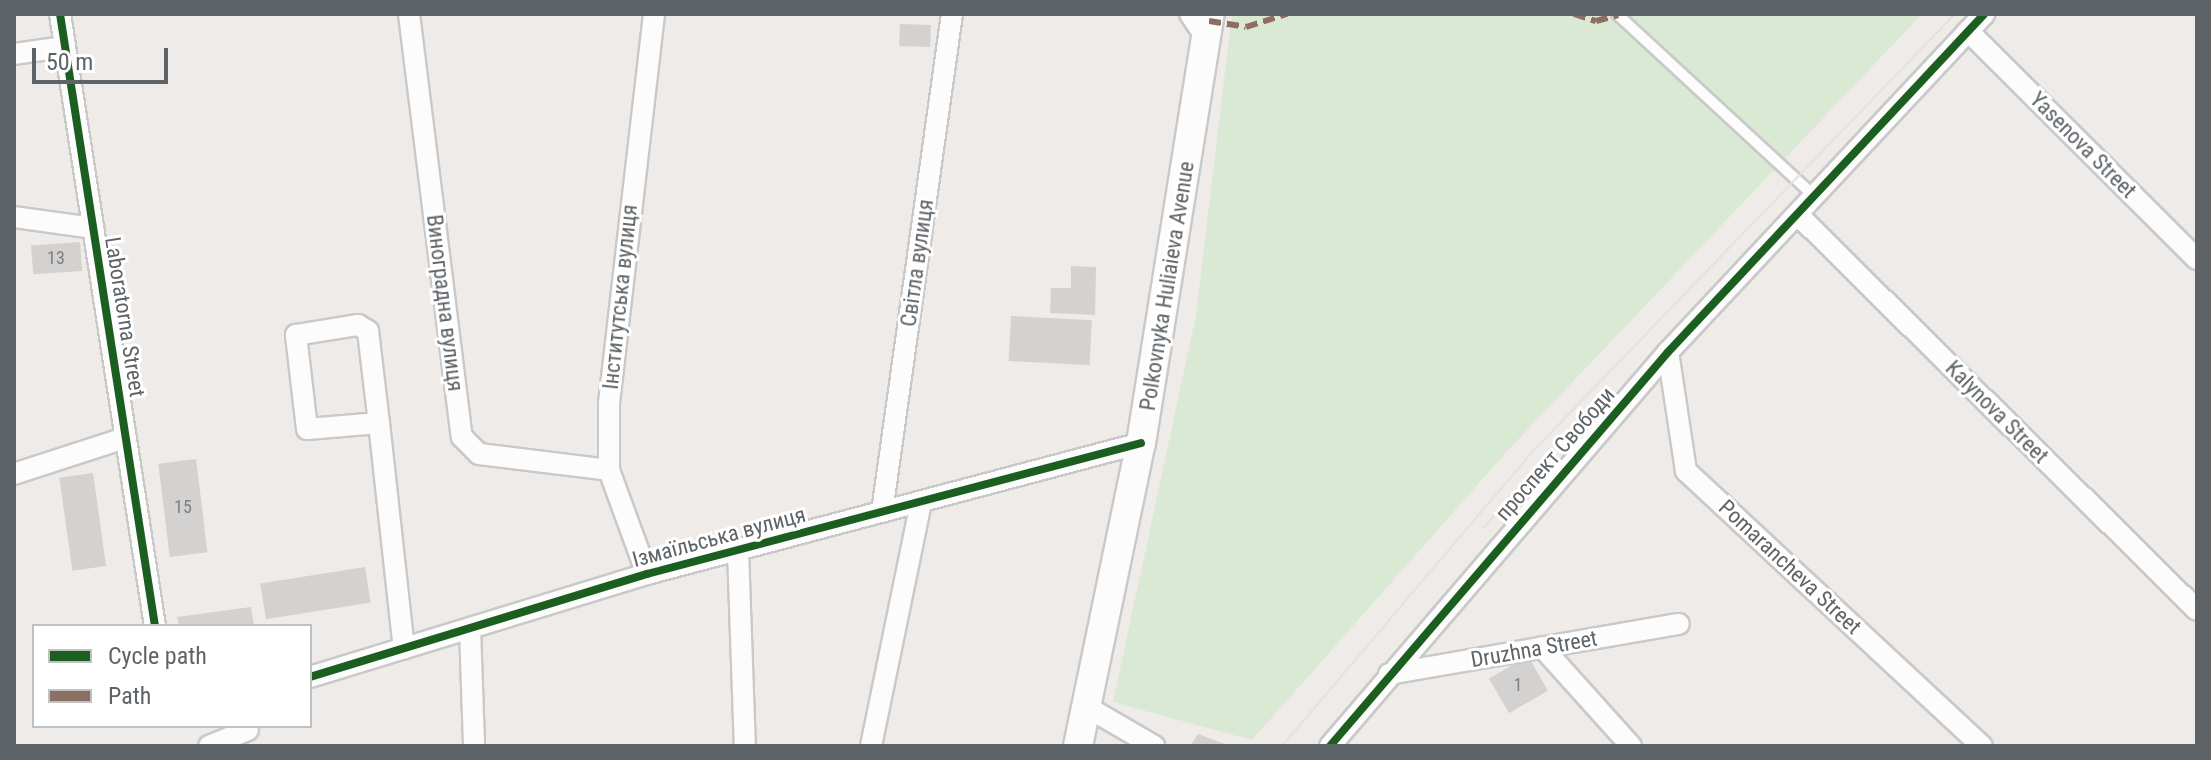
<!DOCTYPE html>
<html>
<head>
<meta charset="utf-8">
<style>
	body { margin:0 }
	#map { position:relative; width:2211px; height:760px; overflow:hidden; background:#eeebe8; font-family:"Roboto Condensed",sans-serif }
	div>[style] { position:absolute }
	.green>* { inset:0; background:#dae9d4 }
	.building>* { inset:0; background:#d4d2d1; transform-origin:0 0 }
	.roads { filter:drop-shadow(2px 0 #cac9c9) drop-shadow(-2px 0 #cac9c9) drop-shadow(0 2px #cac9c9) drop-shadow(0 -2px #cac9c9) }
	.lane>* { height:10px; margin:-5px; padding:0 5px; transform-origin:5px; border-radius:5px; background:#fcfcfc }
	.street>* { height:20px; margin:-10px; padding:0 10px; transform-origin:10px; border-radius:10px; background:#fcfcfc }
	.secondary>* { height:28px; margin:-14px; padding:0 14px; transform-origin:14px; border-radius:14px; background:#fcfcfc }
	.tram>* { height:2px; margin:-1px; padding:0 1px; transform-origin:1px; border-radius:1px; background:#e3e2e2 }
	.quiet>* { height:6px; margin-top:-3px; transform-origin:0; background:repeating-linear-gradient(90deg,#8d6e63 0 12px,transparent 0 18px) }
	.cycleway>* { height:8px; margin:-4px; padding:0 4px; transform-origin:4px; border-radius:4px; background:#1b5e20 }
	span { translate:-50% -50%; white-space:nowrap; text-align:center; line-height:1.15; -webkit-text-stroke:6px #fff; paint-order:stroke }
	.number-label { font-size:18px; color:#7d8082 }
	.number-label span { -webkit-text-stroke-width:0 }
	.street-label { font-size:22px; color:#5e6367 }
	.frame { position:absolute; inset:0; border:16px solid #5e6367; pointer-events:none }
	.legend { position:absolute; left:32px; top:624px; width:280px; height:104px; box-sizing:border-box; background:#fff; border:2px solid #bfc1c2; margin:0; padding:10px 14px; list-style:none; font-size:24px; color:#5e6367 }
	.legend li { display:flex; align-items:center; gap:16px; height:40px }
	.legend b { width:40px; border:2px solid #bfc1c2 }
	.scale { position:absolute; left:32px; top:48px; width:136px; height:36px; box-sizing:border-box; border:4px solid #5e6367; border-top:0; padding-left:10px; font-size:24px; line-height:28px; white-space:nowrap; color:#5e6367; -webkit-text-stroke:6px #fff; paint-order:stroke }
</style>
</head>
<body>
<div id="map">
	<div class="green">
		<i style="clip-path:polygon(1232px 14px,1922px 14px,1510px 448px,1252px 740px,1113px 702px,1196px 315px)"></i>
	</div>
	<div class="building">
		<i style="left:900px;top:24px;width:31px;height:22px;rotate:2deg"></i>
		<i style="left:80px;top:242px;width:29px;height:49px;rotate:86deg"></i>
		<i style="clip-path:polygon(1071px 266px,1096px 267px,1095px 315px,1050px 313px,1051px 288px,1071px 288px)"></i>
		<i style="left:1011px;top:316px;width:81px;height:45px;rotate:3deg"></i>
		<i style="left:196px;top:459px;width:94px;height:38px;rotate:83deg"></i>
		<i style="left:93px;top:473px;width:94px;height:34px;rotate:82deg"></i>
		<i style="left:365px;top:567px;width:36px;height:106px;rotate:81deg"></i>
		<i style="clip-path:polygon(251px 607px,254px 626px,179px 626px,177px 617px)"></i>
		<i style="left:1528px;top:656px;width:40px;height:45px;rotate:60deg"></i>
		<i style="clip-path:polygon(1198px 734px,1230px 746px,1190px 746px)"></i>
	</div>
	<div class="roads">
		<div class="lane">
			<i style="left:1617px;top:14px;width:270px;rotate:42.7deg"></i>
		</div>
		<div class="street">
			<i style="left:60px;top:14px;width:619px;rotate:81.18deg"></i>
			<i style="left:409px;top:14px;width:426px;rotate:82.9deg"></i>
			<i style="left:462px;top:437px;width:24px;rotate:45deg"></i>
			<i style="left:479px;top:454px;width:131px;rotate:7deg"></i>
			<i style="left:1190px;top:14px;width:30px;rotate:56deg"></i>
			<i style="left:1968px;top:31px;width:323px;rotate:44.9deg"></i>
			<i style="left:14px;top:54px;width:50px;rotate:-8deg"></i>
			<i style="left:1798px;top:215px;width:561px;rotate:44.71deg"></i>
			<i style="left:14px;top:217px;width:80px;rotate:7.9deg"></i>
			<i style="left:1668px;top:352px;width:120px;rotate:81.4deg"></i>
			<i style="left:1686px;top:471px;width:404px;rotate:42.9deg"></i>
			<i style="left:379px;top:423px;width:72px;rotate:175.2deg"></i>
			<i style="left:307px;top:429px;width:95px;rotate:-96.7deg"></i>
			<i style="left:296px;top:335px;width:63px;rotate:-9.2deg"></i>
			<i style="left:358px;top:325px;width:12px;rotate:31deg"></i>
			<i style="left:368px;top:331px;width:93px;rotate:83.2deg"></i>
			<i style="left:379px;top:423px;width:227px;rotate:83.7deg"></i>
			<i style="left:14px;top:474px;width:117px;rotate:-18deg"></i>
			<i style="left:882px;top:512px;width:503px;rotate:-82deg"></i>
			<i style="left:738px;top:550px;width:196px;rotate:88deg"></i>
			<i style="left:647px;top:574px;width:111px;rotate:-110.1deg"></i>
			<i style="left:609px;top:470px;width:67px;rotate:-90deg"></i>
			<i style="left:609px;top:403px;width:392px;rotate:-83.4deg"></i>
			<i style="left:470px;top:629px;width:117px;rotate:88deg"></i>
			<i style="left:1542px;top:647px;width:133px;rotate:48deg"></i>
			<i style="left:1389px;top:674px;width:294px;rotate:-9.8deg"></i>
			<i style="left:310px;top:677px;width:352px;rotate:-17deg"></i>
			<i style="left:647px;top:574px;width:511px;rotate:-14.85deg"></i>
			<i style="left:1087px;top:707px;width:78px;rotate:30.2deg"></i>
			<i style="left:209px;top:746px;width:42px;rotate:-22.3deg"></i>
			<i style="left:871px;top:746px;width:249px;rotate:-78.4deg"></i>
			<i style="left:1330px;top:746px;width:519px;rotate:-49.37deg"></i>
			<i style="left:1668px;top:352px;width:463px;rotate:-46.9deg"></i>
		</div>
		<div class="secondary">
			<i style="left:1078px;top:746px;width:309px;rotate:-78.3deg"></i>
			<i style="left:1141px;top:443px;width:435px;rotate:-80.9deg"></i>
		</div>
	</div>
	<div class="tram">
		<i style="left:1483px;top:528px;width:180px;rotate:-47.7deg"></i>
		<i style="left:1282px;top:746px;width:392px;rotate:-49.6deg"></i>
		<i style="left:1536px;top:448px;width:603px;rotate:-46.01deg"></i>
	</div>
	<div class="quiet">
		<i style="left:1574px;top:14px;width:23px;rotate:18deg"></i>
		<i style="left:1596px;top:21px;width:23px;rotate:-15deg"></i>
		<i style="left:1209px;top:21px;width:37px;rotate:9deg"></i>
		<i style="left:1246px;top:27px;width:43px;rotate:-17.6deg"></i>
	</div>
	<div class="cycleway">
		<i style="left:60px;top:14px;width:619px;rotate:81.18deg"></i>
		<i style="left:310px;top:677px;width:352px;rotate:-17deg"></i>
		<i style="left:647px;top:574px;width:511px;rotate:-14.85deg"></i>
		<i style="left:1330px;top:746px;width:519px;rotate:-49.37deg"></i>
		<i style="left:1668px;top:352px;width:463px;rotate:-46.9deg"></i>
	</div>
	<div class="number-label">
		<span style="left:56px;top:258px">13</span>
		<span style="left:183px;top:507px">15</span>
		<span style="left:1518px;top:685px">1</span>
	</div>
	<div class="street-label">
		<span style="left:2083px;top:145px;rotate:45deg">Yasenova Street</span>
		<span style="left:917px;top:263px;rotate:-82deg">Світла вулиця</span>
		<span style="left:1167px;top:286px;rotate:-81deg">Polkovnyka Huliaieva Avenue</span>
		<span style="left:620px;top:297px;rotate:-84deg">Інститутська вулиця</span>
		<span style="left:445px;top:303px;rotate:83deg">Виноградна вулиця</span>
		<span style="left:125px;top:317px;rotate:81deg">Laboratorna Street</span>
		<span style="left:1997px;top:412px;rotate:45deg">Kalynova Street</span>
		<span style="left:1555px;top:454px;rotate:-49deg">проспект Свободи</span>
		<span style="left:719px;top:537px;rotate:-15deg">Ізмаїльська вулиця</span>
		<span style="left:1790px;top:567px;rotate:43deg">Pomarancheva Street</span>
		<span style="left:1534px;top:649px;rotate:-10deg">Druzhna Street</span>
	</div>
	<div class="frame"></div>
	<ul class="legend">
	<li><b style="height:10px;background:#1b5e20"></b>Cycle path</li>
	<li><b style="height:10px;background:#8d6e63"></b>Path</li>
	</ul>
	<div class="scale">50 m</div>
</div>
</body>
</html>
